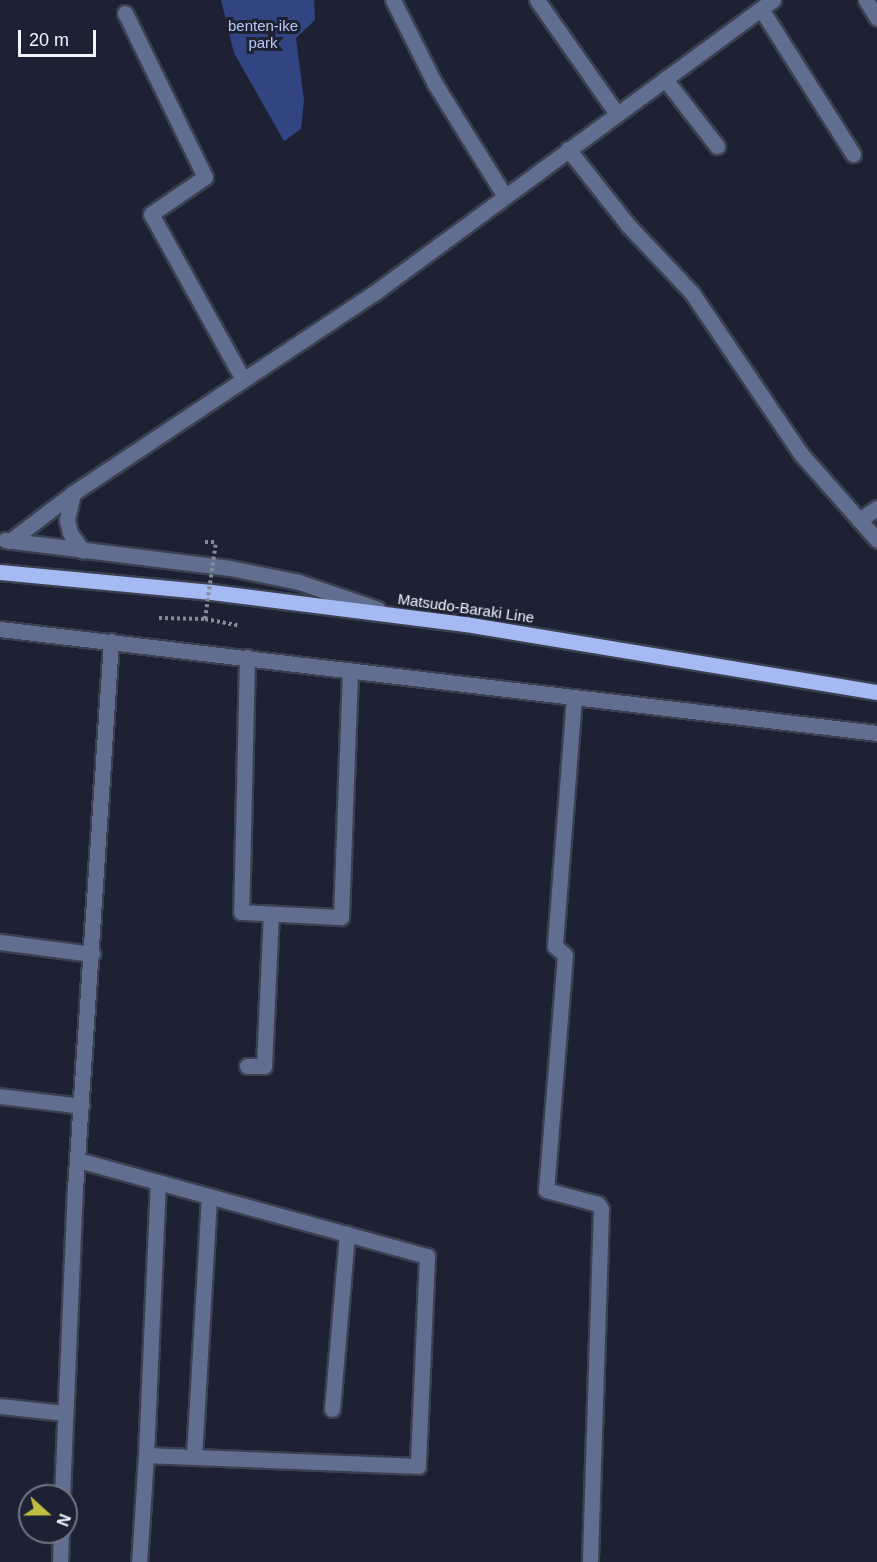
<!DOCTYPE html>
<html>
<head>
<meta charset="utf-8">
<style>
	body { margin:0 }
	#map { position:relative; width:877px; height:1562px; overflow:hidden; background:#1c2233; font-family:Helvetica,sans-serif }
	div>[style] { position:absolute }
	.green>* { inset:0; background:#324482 }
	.path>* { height:4px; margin-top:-2px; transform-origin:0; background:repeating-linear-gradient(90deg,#858a97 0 3px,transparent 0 6px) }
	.roads { filter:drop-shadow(2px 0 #3a4050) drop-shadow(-2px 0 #3a4050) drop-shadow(0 2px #3a4050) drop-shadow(0 -2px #3a4050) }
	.minor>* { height:15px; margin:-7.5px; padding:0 7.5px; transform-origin:7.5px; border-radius:7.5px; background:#616e90 }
	.major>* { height:15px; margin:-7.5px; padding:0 7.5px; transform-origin:7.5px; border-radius:7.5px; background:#a5baf3 }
	.path-bridge>* { height:4px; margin-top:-2px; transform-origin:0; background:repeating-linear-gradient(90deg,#858a97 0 3px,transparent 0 6px) }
	span { translate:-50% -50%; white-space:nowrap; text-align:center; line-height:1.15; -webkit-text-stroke:6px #1c2233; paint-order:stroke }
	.park-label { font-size:15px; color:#b9c9f3 }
	.street-label { font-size:15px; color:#f1f5ff }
	.north { position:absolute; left:18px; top:1484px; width:60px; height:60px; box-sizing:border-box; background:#1c2233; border:2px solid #717685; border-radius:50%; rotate:111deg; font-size:16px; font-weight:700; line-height:24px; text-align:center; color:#f1f5ff }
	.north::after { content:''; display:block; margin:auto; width:21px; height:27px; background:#c1be40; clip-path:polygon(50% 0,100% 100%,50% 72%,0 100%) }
	.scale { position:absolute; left:18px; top:30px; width:78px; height:27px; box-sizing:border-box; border:3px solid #f1f5ff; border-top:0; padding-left:8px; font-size:18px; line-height:21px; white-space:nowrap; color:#f1f5ff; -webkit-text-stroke:4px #1c2233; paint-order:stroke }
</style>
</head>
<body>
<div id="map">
	<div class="green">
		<i style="clip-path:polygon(221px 0,314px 0,315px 20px,296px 38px,304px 101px,301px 129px,284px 141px,234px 53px)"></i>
	</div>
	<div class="path">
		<i style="left:205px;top:542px;width:11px"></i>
		<i style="left:159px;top:618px;width:46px;rotate:1.2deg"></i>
		<i style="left:205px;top:619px;width:33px;rotate:11deg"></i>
	</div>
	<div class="roads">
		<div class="minor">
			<i style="left:393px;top:0;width:94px;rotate:63.4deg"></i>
			<i style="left:435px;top:84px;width:131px;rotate:58.1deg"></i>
			<i style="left:537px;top:0;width:139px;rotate:54.9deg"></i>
			<i style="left:866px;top:0;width:21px;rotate:59deg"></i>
			<i style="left:761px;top:9px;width:172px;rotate:57.6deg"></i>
			<i style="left:125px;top:13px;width:182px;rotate:64deg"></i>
			<i style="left:205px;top:177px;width:65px;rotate:145.6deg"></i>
			<i style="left:151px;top:214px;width:189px;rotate:60.9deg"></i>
			<i style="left:665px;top:79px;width:85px;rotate:52.2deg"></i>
			<i style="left:568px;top:149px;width:97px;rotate:51.7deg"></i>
			<i style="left:628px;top:225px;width:93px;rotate:46.7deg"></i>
			<i style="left:692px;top:293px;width:194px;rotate:55.9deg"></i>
			<i style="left:801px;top:454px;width:115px;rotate:48.5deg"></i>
			<i style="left:73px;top:493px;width:28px;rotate:103deg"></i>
			<i style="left:67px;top:520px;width:13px;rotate:77deg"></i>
			<i style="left:70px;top:533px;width:22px;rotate:54deg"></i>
			<i style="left:859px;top:520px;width:22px;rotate:-34deg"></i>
			<i style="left:5px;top:540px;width:227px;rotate:7.1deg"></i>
			<i style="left:230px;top:568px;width:70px;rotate:11.5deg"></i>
			<i style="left:299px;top:582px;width:83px;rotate:18.9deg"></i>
			<i style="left:10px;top:541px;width:79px;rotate:-37.3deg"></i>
			<i style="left:73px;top:493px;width:361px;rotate:-33.6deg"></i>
			<i style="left:374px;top:293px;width:495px;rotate:-36.3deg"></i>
			<i style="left:0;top:629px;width:883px;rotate:6.76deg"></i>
			<i style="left:247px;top:657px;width:255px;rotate:91.3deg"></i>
			<i style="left:241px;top:912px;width:100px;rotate:2.9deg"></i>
			<i style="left:341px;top:917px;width:247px;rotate:-87.9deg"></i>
			<i style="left:574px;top:697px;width:250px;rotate:94.4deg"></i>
			<i style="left:555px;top:946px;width:13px;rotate:42deg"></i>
			<i style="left:565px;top:955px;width:236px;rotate:94.6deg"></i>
			<i style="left:546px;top:1190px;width:54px;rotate:15.1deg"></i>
			<i style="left:598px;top:1204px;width:6px;rotate:59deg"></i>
			<i style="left:601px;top:1209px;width:353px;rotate:91.8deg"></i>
			<i style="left:0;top:942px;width:93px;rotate:7.4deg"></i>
			<i style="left:247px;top:1066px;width:17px"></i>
			<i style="left:264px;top:1066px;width:152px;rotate:-87.4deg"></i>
			<i style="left:0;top:1096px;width:82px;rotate:7deg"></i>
			<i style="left:78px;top:1160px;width:362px;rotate:15.4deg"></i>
			<i style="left:427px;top:1256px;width:210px;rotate:92.5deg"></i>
			<i style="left:418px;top:1466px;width:272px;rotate:-177.7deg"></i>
			<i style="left:146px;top:1455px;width:107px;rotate:93.7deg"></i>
			<i style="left:0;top:1406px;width:64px;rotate:6.2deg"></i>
			<i style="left:332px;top:1409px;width:176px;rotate:-85.1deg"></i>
			<i style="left:146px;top:1455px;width:273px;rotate:-87.5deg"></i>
			<i style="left:194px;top:1457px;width:261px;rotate:-86.7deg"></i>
			<i style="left:62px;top:1496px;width:306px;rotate:-87.6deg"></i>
			<i style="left:75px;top:1190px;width:550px;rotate:-86.25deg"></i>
			<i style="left:60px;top:1562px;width:30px;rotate:-88deg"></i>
		</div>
		<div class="major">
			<i style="left:0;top:572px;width:212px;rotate:5.4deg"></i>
			<i style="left:211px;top:592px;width:257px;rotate:7.2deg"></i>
			<i style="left:466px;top:624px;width:417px;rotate:9.4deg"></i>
		</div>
	</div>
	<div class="path-bridge">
		<i style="left:205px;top:619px;width:78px;rotate:-81.9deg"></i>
	</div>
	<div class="park-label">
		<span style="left:263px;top:34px">benten-ike<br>park</span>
	</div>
	<div class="street-label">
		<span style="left:466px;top:608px;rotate:8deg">Matsudo-Baraki Line</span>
	</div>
	<div class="north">N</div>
	<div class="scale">20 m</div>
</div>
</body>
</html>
